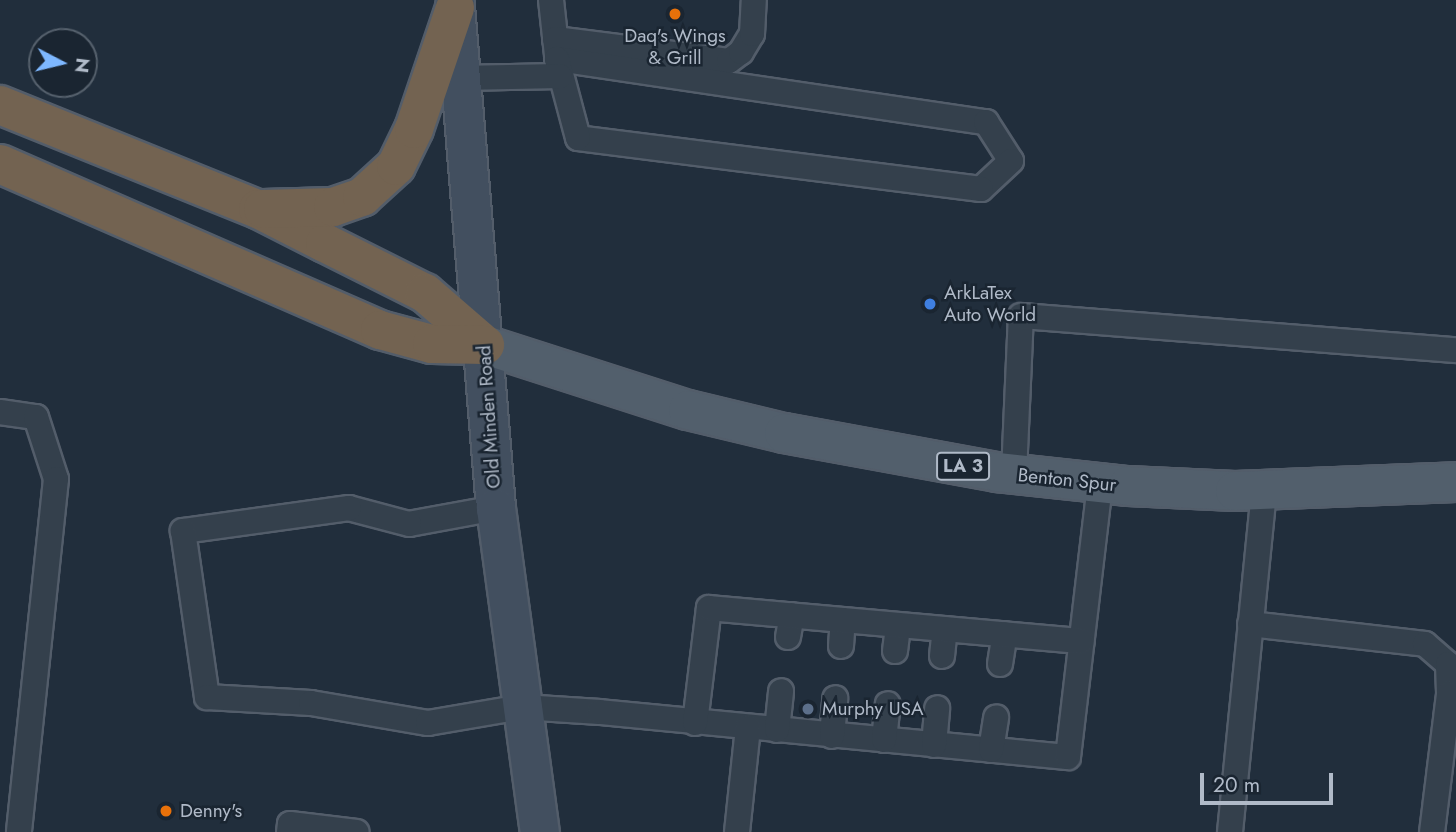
<!DOCTYPE html>
<html>
<head>
<meta charset="utf-8">
<style>
	body { margin:0 }
	#map { position:relative; width:1456px; height:832px; overflow:hidden; background:#212e3c; font-family:Jost,sans-serif }
	div>[style] { position:absolute }
	.roads { filter:drop-shadow(2px 0 #535d6a) drop-shadow(-2px 0 #535d6a) drop-shadow(0 2px #535d6a) drop-shadow(0 -2px #535d6a) }
	.lane>* { height:24px; margin:-12px; padding:0 12px; transform-origin:12px; border-radius:12px; background:#34404c }
	.secondary>* { height:38px; margin:-19px; padding:0 19px; transform-origin:19px; border-radius:19px; background:#424f5f }
	.primary>* { height:38px; margin:-19px; padding:0 19px; transform-origin:19px; border-radius:19px; background:#525f6c }
	.highway>* { height:38px; margin:-19px; padding:0 19px; transform-origin:19px; border-radius:19px; background:#736351 }
	.dots>* { width:19px; height:19px; translate:-50% -50%; box-sizing:border-box; border:4px solid #1a2531; border-radius:50% }
	span { translate:-50% -50%; white-space:nowrap; text-align:center; line-height:1.15; -webkit-text-stroke:5px #1a2531; paint-order:stroke }
	.shield-label span { padding:2px 5px; background:#1a2531; border:2px solid; border-radius:5px; -webkit-text-stroke-width:0 }
	.shield-label { font-size:18px; color:#b0bac8; font-weight:700 }
	.poi-label { font-size:19px; color:#b0bac8 }
	.left { translate:0 -50%; text-align:left }
	.street-label { font-size:19px; color:#b0bac8 }
	.north { position:absolute; left:28px; top:28px; width:70px; height:70px; box-sizing:border-box; background:#1a2531; border:2px solid #56616d; border-radius:50%; rotate:97deg; font-size:19px; font-weight:700; line-height:28px; text-align:center; color:#b0bac8 }
	.north::after { content:''; display:block; margin:auto; width:24px; height:32px; background:#7eb8ff; clip-path:polygon(50% 0,100% 100%,50% 72%,0 100%) }
	.scale { position:absolute; left:1200px; top:773px; width:133px; height:32px; box-sizing:border-box; border:4px solid #b0bac8; border-top:0; padding-left:9px; font-size:21px; line-height:24px; white-space:nowrap; color:#b0bac8; -webkit-text-stroke:5px #1a2531; paint-order:stroke }
</style>
</head>
<body>
<div id="map">
	<div class="roads">
		<div class="lane">
			<i style="left:551px;top:0;width:55px;rotate:83.8deg"></i>
			<i style="left:555px;top:39px;width:175px;rotate:7.2deg"></i>
			<i style="left:729px;top:61px;width:15px;rotate:-37deg"></i>
			<i style="left:741px;top:52px;width:21px;rotate:-59deg"></i>
			<i style="left:752px;top:34px;width:34px;rotate:-87deg"></i>
			<i style="left:557px;top:59px;width:434px;rotate:8.4deg"></i>
			<i style="left:986px;top:122px;width:46px;rotate:57.3deg"></i>
			<i style="left:1011px;top:161px;width:41px;rotate:137deg"></i>
			<i style="left:981px;top:189px;width:406px;rotate:-172.8deg"></i>
			<i style="left:578px;top:138px;width:82px;rotate:-104.9deg"></i>
			<i style="left:460px;top:78px;width:100px;rotate:-1.1deg"></i>
			<i style="left:0;top:412px;width:36px;rotate:8deg"></i>
			<i style="left:36px;top:417px;width:65px;rotate:72.1deg"></i>
			<i style="left:56px;top:479px;width:355px;rotate:96deg"></i>
			<i style="left:1014px;top:474px;width:158px;rotate:-87.5deg"></i>
			<i style="left:1021px;top:316px;width:436px;rotate:4.5deg"></i>
			<i style="left:496px;top:508px;width:88px;rotate:169.6deg"></i>
			<i style="left:409px;top:524px;width:62px;rotate:-165.1deg"></i>
			<i style="left:349px;top:508px;width:168px;rotate:172.1deg"></i>
			<i style="left:183px;top:531px;width:168px;rotate:81.8deg"></i>
			<i style="left:207px;top:697px;width:104px;rotate:3.3deg"></i>
			<i style="left:311px;top:703px;width:119px;rotate:9.7deg"></i>
			<i style="left:428px;top:723px;width:95px;rotate:-9.7deg"></i>
			<i style="left:522px;top:707px;width:78px;rotate:3.7deg"></i>
			<i style="left:600px;top:712px;width:470px;rotate:5.5deg"></i>
			<i style="left:1068px;top:757px;width:276px;rotate:-83.3deg"></i>
			<i style="left:1250px;top:624px;width:176px;rotate:6.5deg"></i>
			<i style="left:1425px;top:644px;width:30px;rotate:41deg"></i>
			<i style="left:1448px;top:664px;width:30px;rotate:88deg"></i>
			<i style="left:1449px;top:694px;width:139px;rotate:97deg"></i>
			<i style="left:788px;top:637px;width:22px;rotate:-80deg"></i>
			<i style="left:841px;top:646px;width:26px;rotate:-86deg"></i>
			<i style="left:895px;top:651px;width:26px;rotate:-83deg"></i>
			<i style="left:942px;top:656px;width:27px;rotate:-84deg"></i>
			<i style="left:1000px;top:664px;width:30px;rotate:-81deg"></i>
			<i style="left:695px;top:723px;width:116px;rotate:-83.1deg"></i>
			<i style="left:709px;top:608px;width:374px;rotate:5.1deg"></i>
			<i style="left:777px;top:730px;width:39px;rotate:-84deg"></i>
			<i style="left:832px;top:736px;width:38px;rotate:-85deg"></i>
			<i style="left:884px;top:740px;width:36px;rotate:-84deg"></i>
			<i style="left:934px;top:745px;width:37px;rotate:-85deg"></i>
			<i style="left:991px;top:750px;width:33px;rotate:-81deg"></i>
			<i style="left:289px;top:832px;width:8px;rotate:-83deg"></i>
			<i style="left:290px;top:824px;width:67px;rotate:6.8deg"></i>
			<i style="left:737px;top:832px;width:105px;rotate:-84deg"></i>
			<i style="left:1230px;top:832px;width:344px;rotate:-84.3deg"></i>
		</div>
		<div class="secondary">
			<i style="left:455px;top:6px;width:504px;rotate:85.33deg"></i>
			<i style="left:496px;top:508px;width:327px;rotate:82.3deg"></i>
		</div>
		<div class="primary">
			<i style="left:485px;top:345px;width:213px;rotate:17.8deg"></i>
			<i style="left:688px;top:410px;width:99px;rotate:13.5deg"></i>
			<i style="left:784px;top:433px;width:217px;rotate:10.4deg"></i>
			<i style="left:997px;top:472px;width:132px;rotate:6.1deg"></i>
			<i style="left:1128px;top:486px;width:107px;rotate:2.7deg"></i>
			<i style="left:1235px;top:491px;width:221px;rotate:-2.3deg"></i>
		</div>
		<div class="highway">
			<i style="left:0;top:105px;width:278px;rotate:22deg"></i>
			<i style="left:258px;top:209px;width:75px;rotate:26.9deg"></i>
			<i style="left:325px;top:243px;width:112px;rotate:26.6deg"></i>
			<i style="left:425px;top:293px;width:79px;rotate:40.9deg"></i>
			<i style="left:0;top:164px;width:415px;rotate:23.6deg"></i>
			<i style="left:380px;top:330px;width:54px;rotate:15.1deg"></i>
			<i style="left:432px;top:344px;width:53px;rotate:1.1deg"></i>
			<i style="left:263px;top:209px;width:70px;rotate:-1.6deg"></i>
			<i style="left:333px;top:207px;width:31px;rotate:-19deg"></i>
			<i style="left:362px;top:197px;width:46px;rotate:-42.4deg"></i>
			<i style="left:396px;top:166px;width:41px;rotate:-64.1deg"></i>
			<i style="left:414px;top:129px;width:128px;rotate:-71.3deg"></i>
		</div>
	</div>
	<div class="dots">
		<i style="left:675px;top:14px;background:#e8710a"></i>
		<i style="left:930px;top:304px;background:#3f7fe0"></i>
		<i style="left:808px;top:709px;background:#5c6f8a"></i>
		<i style="left:166px;top:811px;background:#e8710a"></i>
	</div>
	<div class="shield-label">
		<span style="left:963px;top:466px">LA 3</span>
	</div>
	<div class="poi-label">
		<span style="left:675px;top:47px">Daq's Wings<br>&amp; Grill</span>
		<span class="left" style="left:944px;top:304px">ArkLaTex<br>Auto World</span>
		<span class="left" style="left:822px;top:709px">Murphy USA</span>
		<span class="left" style="left:180px;top:811px">Denny's</span>
	</div>
	<div class="street-label">
		<span style="left:489px;top:417px;rotate:-94deg">Old Minden Road</span>
		<span style="left:1067px;top:480px;rotate:6deg">Benton Spur</span>
	</div>
	<div class="north">N</div>
	<div class="scale">20 m</div>
</div>
</body>
</html>
